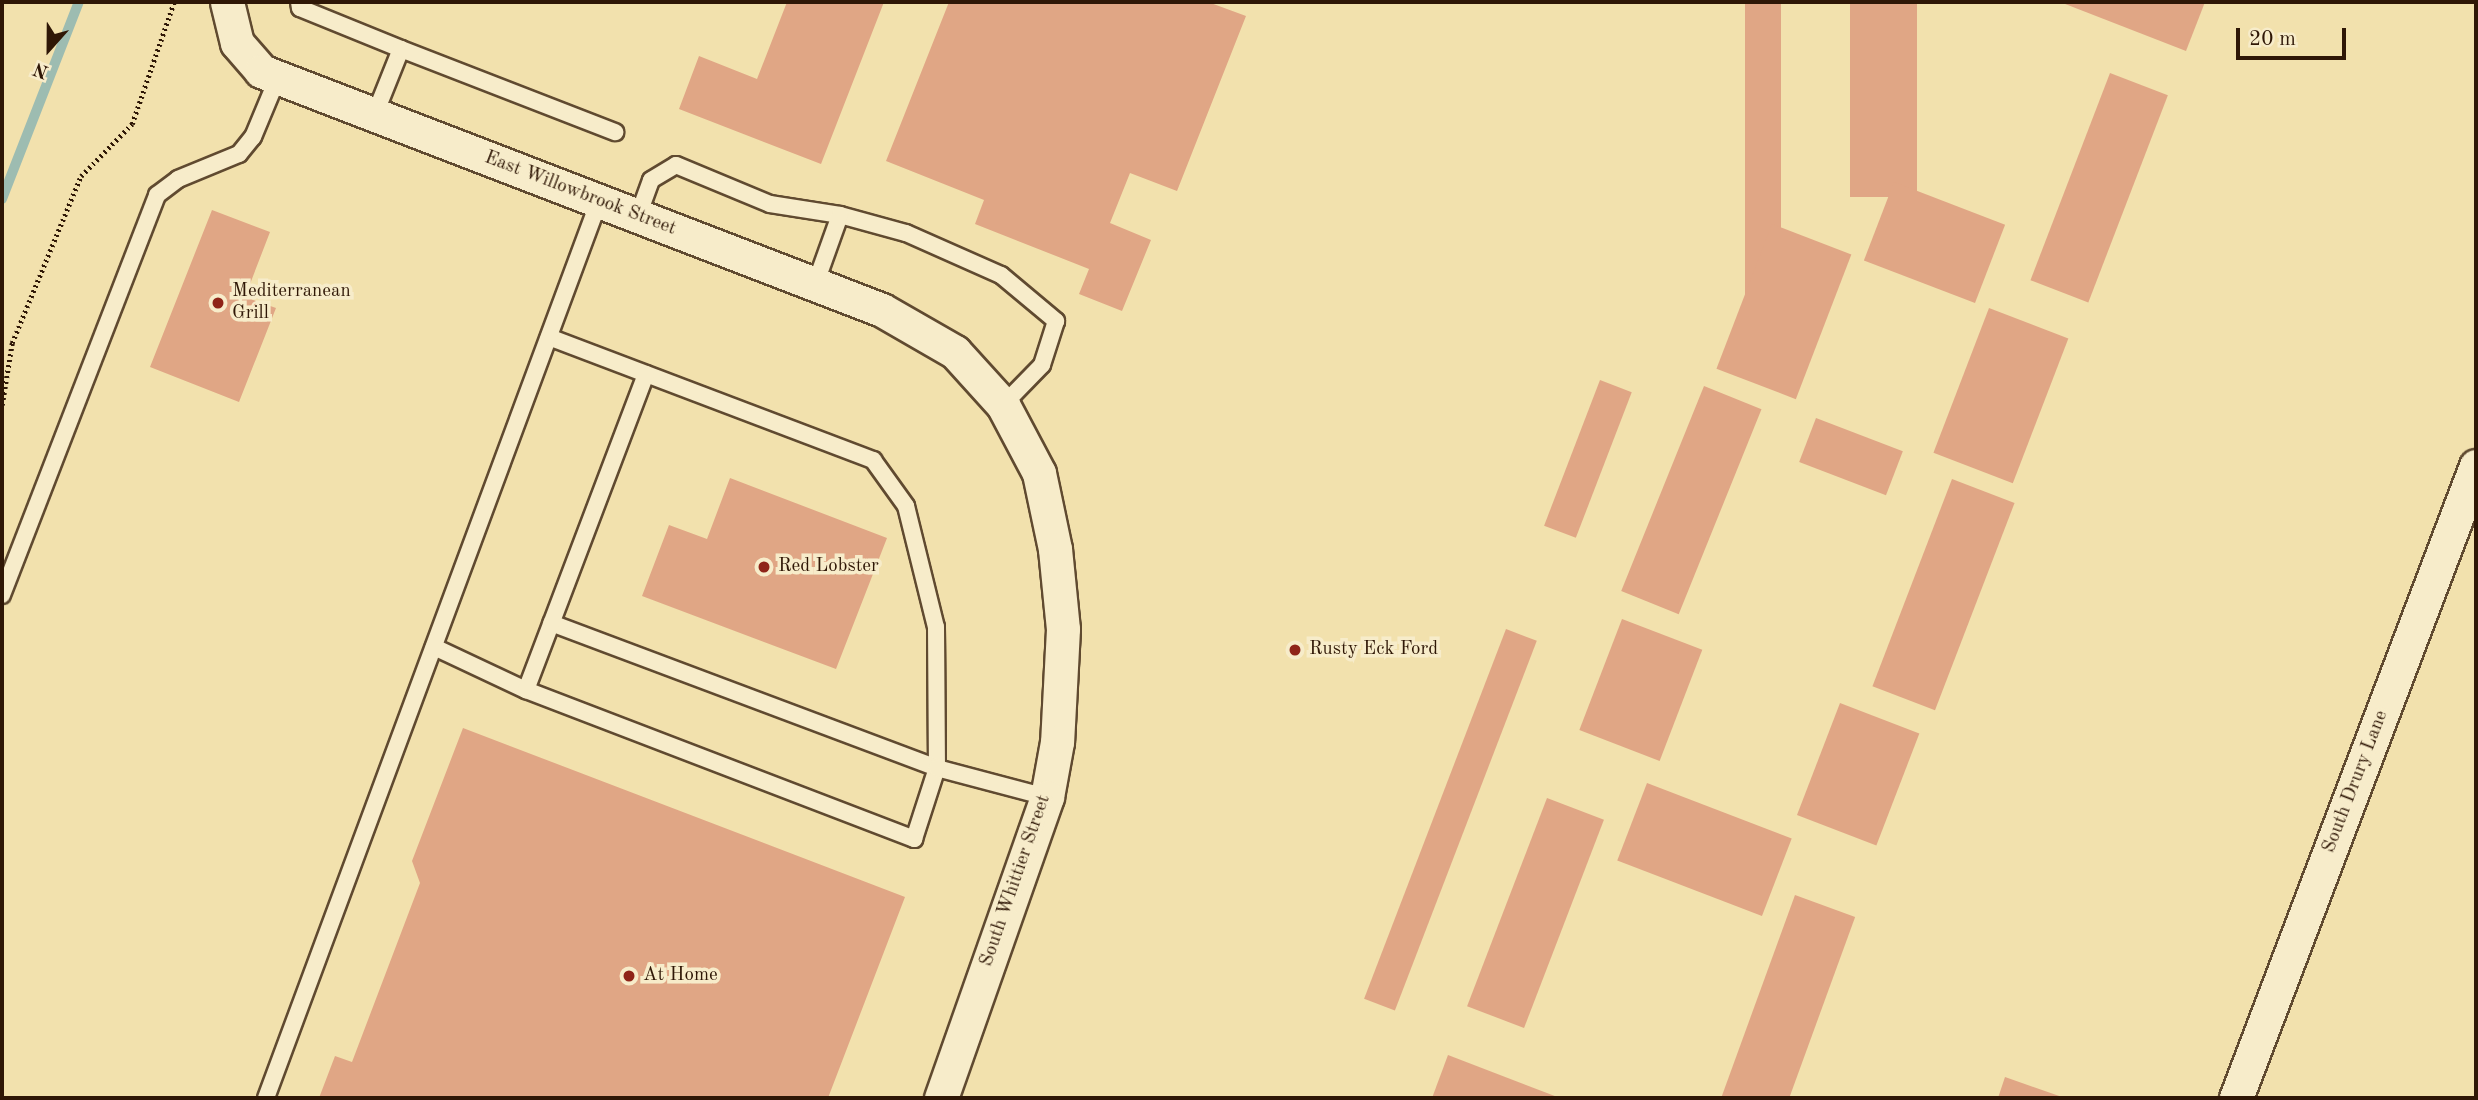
<!DOCTYPE html>
<html>
<head>
<meta charset="utf-8">
<style>
	body { margin:0 }
	#map { position:relative; width:2478px; height:1100px; overflow:hidden; background:#f2e1ad; font-family:"Old Standard TT",serif }
	div>[style] { position:absolute }
	.stream>* { height:10px; margin:-5px; padding:0 5px; transform-origin:5px; border-radius:5px; background:#9dbcb1 }
	.building>* { inset:0; background:#e0a685; transform-origin:0 0 }
	.path>* { height:4.5px; margin-top:-2.25px; transform-origin:0; background:repeating-linear-gradient(90deg,#2f1706 0 2px,transparent 0 5.5px) }
	.roads { filter:drop-shadow(2px 0 #604a30) drop-shadow(-2px 0 #604a30) drop-shadow(0 2px #604a30) drop-shadow(0 -2px #604a30) }
	.lane>* { height:16px; margin:-8px; padding:0 8px; transform-origin:8px; border-radius:8px; background:#f7ecca }
	.street>* { height:33px; margin:-16.5px; padding:0 16.5px; transform-origin:16.5px; border-radius:16.5px; background:#f7ecca }
	.dots>* { width:19px; height:19px; translate:-50% -50%; box-sizing:border-box; border:4px solid #f7ecca; border-radius:50% }
	span { translate:-50% -50%; white-space:nowrap; text-align:center; line-height:1.15; -webkit-text-stroke:7px #f7ecca; paint-order:stroke }
	.street-label { font-size:19px; color:#2f1706 }
	.poi-label { font-size:19px; color:#2f1706 }
	.left { translate:0 -50%; text-align:left }
	.frame { position:absolute; inset:0; border:4px solid #2f1706; pointer-events:none }
	.north { position:absolute; left:14px; top:14px; width:70px; height:70px; -webkit-text-stroke:5px #f7ecca; paint-order:stroke; rotate:201deg; font-size:19px; font-weight:700; line-height:28px; text-align:center; color:#2f1706 }
	.north::after { content:''; display:block; margin:auto; width:24px; height:32px; background:#2f1706; clip-path:polygon(50% 0,100% 100%,50% 72%,0 100%) }
	.scale { position:absolute; left:2236px; top:28px; width:110px; height:32px; box-sizing:border-box; border:4px solid #2f1706; border-top:0; padding-left:9px; font-size:21px; line-height:24px; white-space:nowrap; color:#2f1706; -webkit-text-stroke:5px #f7ecca; paint-order:stroke }
</style>
</head>
<body>
<div id="map">
	<div class="stream">
		<i style="left:2px;top:199px;width:212px;rotate:-68.7deg"></i>
	</div>
	<div class="building">
		<i style="clip-path:polygon(787px 2px,884px 2px,821px 164px,679px 109px,699px 56px,757px 79px)"></i>
		<i style="clip-path:polygon(949px 2px,1208px 2px,1246px 16px,1177px 191px,1130px 173px,1110px 223px,1151px 240px,1122px 311px,1079px 294px,1089px 269px,975px 224px,984px 200px,886px 161px)"></i>
		<i style="left:1745px;top:2px;width:36px;height:315px"></i>
		<i style="left:1850px;top:2px;width:67px;height:195px"></i>
		<i style="clip-path:polygon(2060px 2px,2205px 2px,2186px 51px)"></i>
		<i style="left:2110px;top:73px;width:62px;height:222px;rotate:21deg"></i>
		<i style="left:1894px;top:182px;width:119px;height:84px;rotate:21deg"></i>
		<i style="clip-path:polygon(212px 210px,270px 232px,245px 297px,276px 308px,239px 402px,150px 367px)"></i>
		<i style="left:1772px;top:224px;width:85px;height:155px;rotate:21deg"></i>
		<i style="left:1989px;top:308px;width:85px;height:155px;rotate:21deg"></i>
		<i style="left:1600px;top:380px;width:34px;height:156px;rotate:21deg"></i>
		<i style="left:1704px;top:386px;width:62px;height:221px;rotate:22deg"></i>
		<i style="left:1816px;top:418px;width:93px;height:47px;rotate:21deg"></i>
		<i style="clip-path:polygon(730px 478px,887px 538px,836px 669px,642px 596px,669px 525px,707px 539px)"></i>
		<i style="left:1952px;top:479px;width:67px;height:222px;rotate:21deg"></i>
		<i style="left:1622px;top:619px;width:86px;height:119px;rotate:21deg"></i>
		<i style="left:1506px;top:629px;width:33px;height:396px;rotate:21deg"></i>
		<i style="left:1840px;top:703px;width:85px;height:120px;rotate:21deg"></i>
		<i style="clip-path:polygon(463px 728px,905px 897px,828px 1098px,319px 1098px,335px 1056px,352px 1062px,420px 883px,412px 861px)"></i>
		<i style="left:1647px;top:783px;width:155px;height:83px;rotate:21deg"></i>
		<i style="left:1547px;top:798px;width:61px;height:223px;rotate:21deg"></i>
		<i style="left:1795px;top:895px;width:64px;height:217px;rotate:20deg"></i>
		<i style="clip-path:polygon(1448px 1055px,1560px 1098px,1432px 1098px)"></i>
		<i style="clip-path:polygon(2005px 1077px,2065px 1098px,1998px 1098px)"></i>
	</div>
	<div class="path">
		<i style="left:2px;top:405px;width:63px;rotate:-80.8deg"></i>
		<i style="left:12px;top:343px;width:181px;rotate:-67.6deg"></i>
		<i style="left:81px;top:176px;width:73px;rotate:-45.6deg"></i>
		<i style="left:132px;top:124px;width:129px;rotate:-71deg"></i>
	</div>
	<div class="roads">
		<div class="lane">
			<i style="left:299px;top:2px;width:6px;rotate:81deg"></i>
			<i style="left:300px;top:8px;width:109px;rotate:22.1deg"></i>
			<i style="left:375px;top:114px;width:70px;rotate:-68.2deg"></i>
			<i style="left:401px;top:49px;width:230px;rotate:21.2deg"></i>
			<i style="left:638px;top:216px;width:38px;rotate:-70deg"></i>
			<i style="left:651px;top:180px;width:29px;rotate:-31deg"></i>
			<i style="left:676px;top:165px;width:102px;rotate:22.5deg"></i>
			<i style="left:770px;top:204px;width:71px;rotate:8.9deg"></i>
			<i style="left:840px;top:215px;width:68px;rotate:15.3deg"></i>
			<i style="left:906px;top:233px;width:104px;rotate:23.9deg"></i>
			<i style="left:1001px;top:275px;width:72px;rotate:39.9deg"></i>
			<i style="left:1056px;top:321px;width:46px;rotate:107.7deg"></i>
			<i style="left:1042px;top:365px;width:56px;rotate:134.3deg"></i>
			<i style="left:815px;top:285px;width:74px;rotate:-70.3deg"></i>
			<i style="left:549px;top:337px;width:347px;rotate:20.8deg"></i>
			<i style="left:873px;top:460px;width:57px;rotate:54.3deg"></i>
			<i style="left:906px;top:506px;width:125px;rotate:76.1deg"></i>
			<i style="left:936px;top:627px;width:141px;rotate:89.6deg"></i>
			<i style="left:937px;top:768px;width:412px;rotate:-159.4deg"></i>
			<i style="left:2px;top:595px;width:429px;rotate:-68.8deg"></i>
			<i style="left:157px;top:195px;width:26px;rotate:-37deg"></i>
			<i style="left:178px;top:179px;width:66px;rotate:-22.3deg"></i>
			<i style="left:239px;top:154px;width:22px;rotate:-51deg"></i>
			<i style="left:253px;top:137px;width:65px;rotate:-67.4deg"></i>
			<i style="left:434px;top:647px;width:102px;rotate:25.1deg"></i>
			<i style="left:526px;top:690px;width:416px;rotate:21deg"></i>
			<i style="left:914px;top:839px;width:75px;rotate:-72.1deg"></i>
			<i style="left:937px;top:768px;width:114px;rotate:14.8deg"></i>
			<i style="left:526px;top:690px;width:338px;rotate:-69.2deg"></i>
			<i style="left:266px;top:1098px;width:957px;rotate:-69.63deg"></i>
		</div>
		<div class="street">
			<i style="left:227px;top:2px;width:42px;rotate:76.3deg"></i>
			<i style="left:237px;top:43px;width:37px;rotate:49deg"></i>
			<i style="left:261px;top:71px;width:665px;rotate:21.05deg"></i>
			<i style="left:882px;top:310px;width:84px;rotate:29.9deg"></i>
			<i style="left:955px;top:352px;width:72px;rotate:47.8deg"></i>
			<i style="left:1003px;top:405px;width:77px;rotate:62.1deg"></i>
			<i style="left:1039px;top:473px;width:78px;rotate:78.1deg"></i>
			<i style="left:1055px;top:549px;width:80px;rotate:84.3deg"></i>
			<i style="left:1063px;top:629px;width:113px;rotate:93deg"></i>
			<i style="left:1057px;top:742px;width:56px;rotate:100.3deg"></i>
			<i style="left:1047px;top:797px;width:319px;rotate:109.4deg"></i>
			<i style="left:2236px;top:1098px;width:676px;rotate:-69.21deg"></i>
		</div>
	</div>
	<div class="dots">
		<i style="left:218px;top:303px;background:#8f2418"></i>
		<i style="left:764px;top:567px;background:#8f2418"></i>
		<i style="left:1295px;top:650px;background:#8f2418"></i>
		<i style="left:629px;top:976px;background:#8f2418"></i>
	</div>
	<div class="street-label">
		<span style="left:580px;top:194px;rotate:21deg">East Willowbrook Street</span>
		<span style="left:2356px;top:782px;rotate:-69deg">South Drury Lane</span>
		<span style="left:1016px;top:881px;rotate:-71deg">South Whittier Street</span>
	</div>
	<div class="poi-label">
		<span class="left" style="left:232px;top:303px">Mediterranean<br>Grill</span>
		<span class="left" style="left:778px;top:567px">Red Lobster</span>
		<span class="left" style="left:1309px;top:650px">Rusty Eck Ford</span>
		<span class="left" style="left:643px;top:976px">At Home</span>
	</div>
	<div class="frame"></div>
	<div class="north">N</div>
	<div class="scale">20 m</div>
</div>
</body>
</html>
